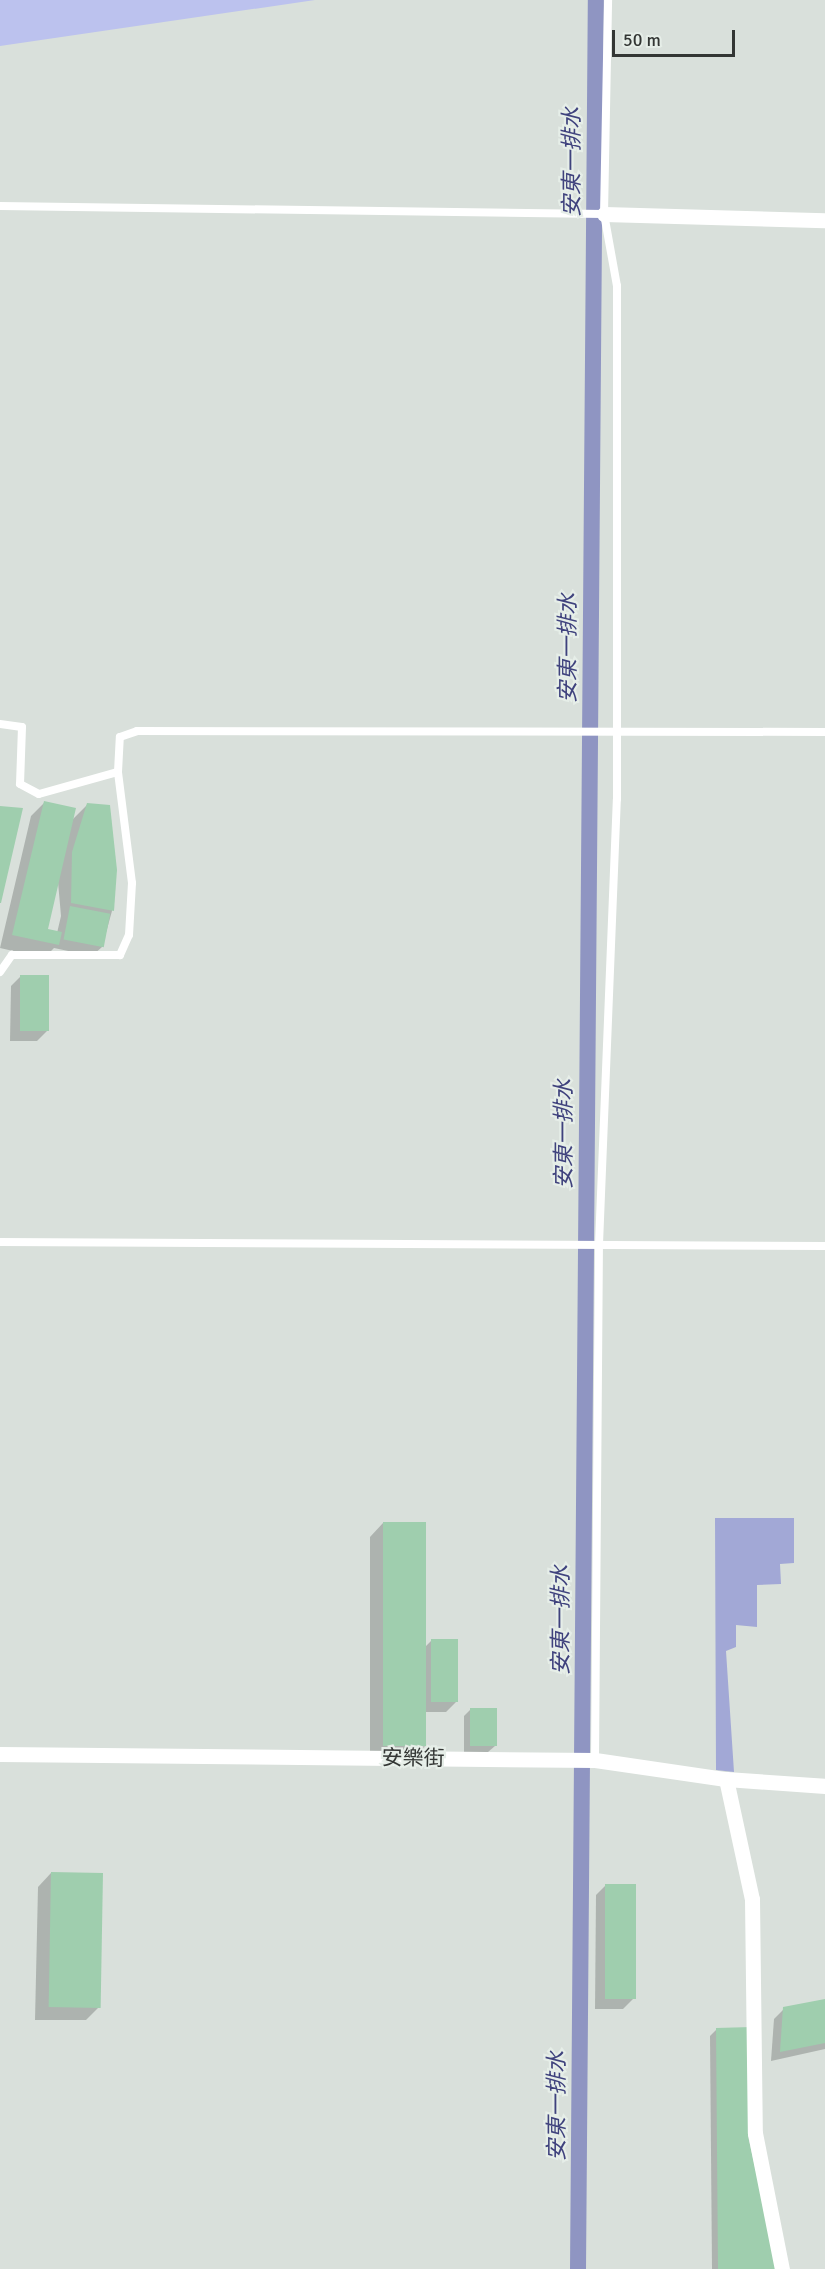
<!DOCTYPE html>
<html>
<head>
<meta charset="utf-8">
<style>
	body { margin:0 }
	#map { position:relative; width:825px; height:2269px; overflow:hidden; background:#d9e0db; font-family:Signika,"Noto Sans TC",sans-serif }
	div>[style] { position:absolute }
	.green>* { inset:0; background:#bcc2ee }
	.forest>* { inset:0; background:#a2a8d6 }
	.shadow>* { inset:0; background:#0003 }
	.canal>* { height:16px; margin:-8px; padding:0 8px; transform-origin:8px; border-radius:8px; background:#8f95c2 }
	.building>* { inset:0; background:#9fceae; transform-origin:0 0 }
	.service>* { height:8px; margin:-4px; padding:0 4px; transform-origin:4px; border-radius:4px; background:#fff }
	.minor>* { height:15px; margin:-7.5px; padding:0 7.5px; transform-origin:7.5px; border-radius:7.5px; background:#fff }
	span { translate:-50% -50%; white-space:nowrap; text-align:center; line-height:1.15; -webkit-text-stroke:4.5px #e6eee8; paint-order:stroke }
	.street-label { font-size:21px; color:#333634 }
	.water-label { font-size:22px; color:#3f427d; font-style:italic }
	.scale { position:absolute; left:612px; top:30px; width:123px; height:27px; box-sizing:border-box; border:3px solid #333634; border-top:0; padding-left:8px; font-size:18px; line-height:21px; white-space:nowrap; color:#333634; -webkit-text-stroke:4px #e6eee8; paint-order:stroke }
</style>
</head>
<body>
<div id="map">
	<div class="green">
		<i style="clip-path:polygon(0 0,315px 0,0 46px)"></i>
	</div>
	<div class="forest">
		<i style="clip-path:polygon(715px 1518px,794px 1518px,794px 1563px,780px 1564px,781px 1584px,757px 1585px,757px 1627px,736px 1625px,736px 1647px,726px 1651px,734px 1772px,716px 1770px)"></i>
	</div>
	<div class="shadow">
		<i style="clip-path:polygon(evenodd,45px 802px,72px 820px,87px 805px,115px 870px,112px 911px,102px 947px,92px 956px,54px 948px,44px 958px,0 948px,31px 816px,45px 802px,58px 882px,61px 916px,57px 933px,46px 930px,58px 882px)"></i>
		<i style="clip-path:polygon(21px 976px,47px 1031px,37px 1041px,10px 1041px,11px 986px)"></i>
		<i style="clip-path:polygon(383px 1523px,425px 1647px,431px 1641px,456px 1702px,446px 1712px,425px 1712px,425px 1746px,412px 1759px,370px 1759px,370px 1537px)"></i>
		<i style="clip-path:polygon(470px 1710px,495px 1746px,488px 1752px,464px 1752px,464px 1716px)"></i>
		<i style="clip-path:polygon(51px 1873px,99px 2007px,86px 2020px,35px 2020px,38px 1887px)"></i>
		<i style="clip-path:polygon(606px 1885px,633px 1999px,623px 2009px,595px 2009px,596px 1895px)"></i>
		<i style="clip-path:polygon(825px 2000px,825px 2049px,771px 2061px,774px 2019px,784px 2009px)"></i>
		<i style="clip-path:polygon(717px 2029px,776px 2269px,712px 2269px,710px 2036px)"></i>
	</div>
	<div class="canal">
		<i style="left:578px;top:2269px;width:2269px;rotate:-89.55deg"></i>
	</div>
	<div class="building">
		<i style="clip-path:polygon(44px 801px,76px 808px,48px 929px,62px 932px,59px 945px,12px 935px)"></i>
		<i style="clip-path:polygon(87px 803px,110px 805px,117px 870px,114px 911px,71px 903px,72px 852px)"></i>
		<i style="clip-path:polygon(0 806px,23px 808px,1px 903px,0 903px)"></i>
		<i style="left:70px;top:906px;width:41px;height:34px;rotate:11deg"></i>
		<i style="left:20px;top:975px;width:29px;height:56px"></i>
		<i style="left:383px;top:1522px;width:43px;height:224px"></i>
		<i style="left:431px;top:1639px;width:27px;height:63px"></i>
		<i style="left:470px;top:1708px;width:27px;height:38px"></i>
		<i style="left:51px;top:1872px;width:52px;height:135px;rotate:1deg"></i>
		<i style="left:605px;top:1884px;width:31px;height:115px"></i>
		<i style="clip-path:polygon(825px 1999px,825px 2043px,780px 2052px,783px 2007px)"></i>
		<i style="clip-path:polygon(752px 2027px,748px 2136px,778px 2269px,718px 2269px,716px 2028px)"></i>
	</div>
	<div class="service">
		<i style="left:0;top:206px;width:604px;rotate:0.76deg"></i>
		<i style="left:0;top:724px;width:22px;rotate:8deg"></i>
		<i style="left:22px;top:727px;width:57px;rotate:92deg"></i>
		<i style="left:20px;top:784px;width:21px;rotate:28deg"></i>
		<i style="left:39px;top:794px;width:82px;rotate:-15.6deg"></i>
		<i style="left:0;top:972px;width:21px;rotate:-55deg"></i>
		<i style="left:12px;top:955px;width:108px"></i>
		<i style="left:120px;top:955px;width:22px;rotate:-66deg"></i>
		<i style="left:129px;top:935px;width:52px;rotate:-86.7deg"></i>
		<i style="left:132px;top:883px;width:112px;rotate:-97.2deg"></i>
		<i style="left:118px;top:772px;width:35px;rotate:-87deg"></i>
		<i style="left:120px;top:737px;width:18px;rotate:-19deg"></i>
		<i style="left:137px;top:731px;width:688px;rotate:0.08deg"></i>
		<i style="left:0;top:1242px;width:825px;rotate:0.28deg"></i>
		<i style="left:595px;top:1760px;width:516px;rotate:-89.56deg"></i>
		<i style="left:599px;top:1244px;width:445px;rotate:-87.7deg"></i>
		<i style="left:617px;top:799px;width:513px;rotate:-90deg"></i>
		<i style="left:617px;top:286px;width:73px;rotate:-100.2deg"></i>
		<i style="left:604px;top:214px;width:214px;rotate:-88.9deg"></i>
	</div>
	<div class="minor">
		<i style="left:604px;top:214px;width:221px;rotate:1.6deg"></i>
		<i style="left:0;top:1754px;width:595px;rotate:0.58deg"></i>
		<i style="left:595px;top:1760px;width:132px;rotate:8.3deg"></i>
		<i style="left:726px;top:1779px;width:99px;rotate:4deg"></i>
		<i style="left:726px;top:1779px;width:123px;rotate:77.8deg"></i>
		<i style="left:752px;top:1899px;width:234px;rotate:89.3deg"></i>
		<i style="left:755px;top:2133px;width:139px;rotate:78.8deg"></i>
	</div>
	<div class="street-label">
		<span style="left:413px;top:1758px;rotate:1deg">安樂街</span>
	</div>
	<div class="water-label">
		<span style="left:572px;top:162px;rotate:-90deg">安東一排水</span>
		<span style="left:568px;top:648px;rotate:-90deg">安東一排水</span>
		<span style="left:564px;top:1134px;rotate:-90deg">安東一排水</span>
		<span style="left:561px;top:1620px;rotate:-90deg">安東一排水</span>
		<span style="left:557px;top:2106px;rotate:-90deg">安東一排水</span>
	</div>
	<div class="scale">50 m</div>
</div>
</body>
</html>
